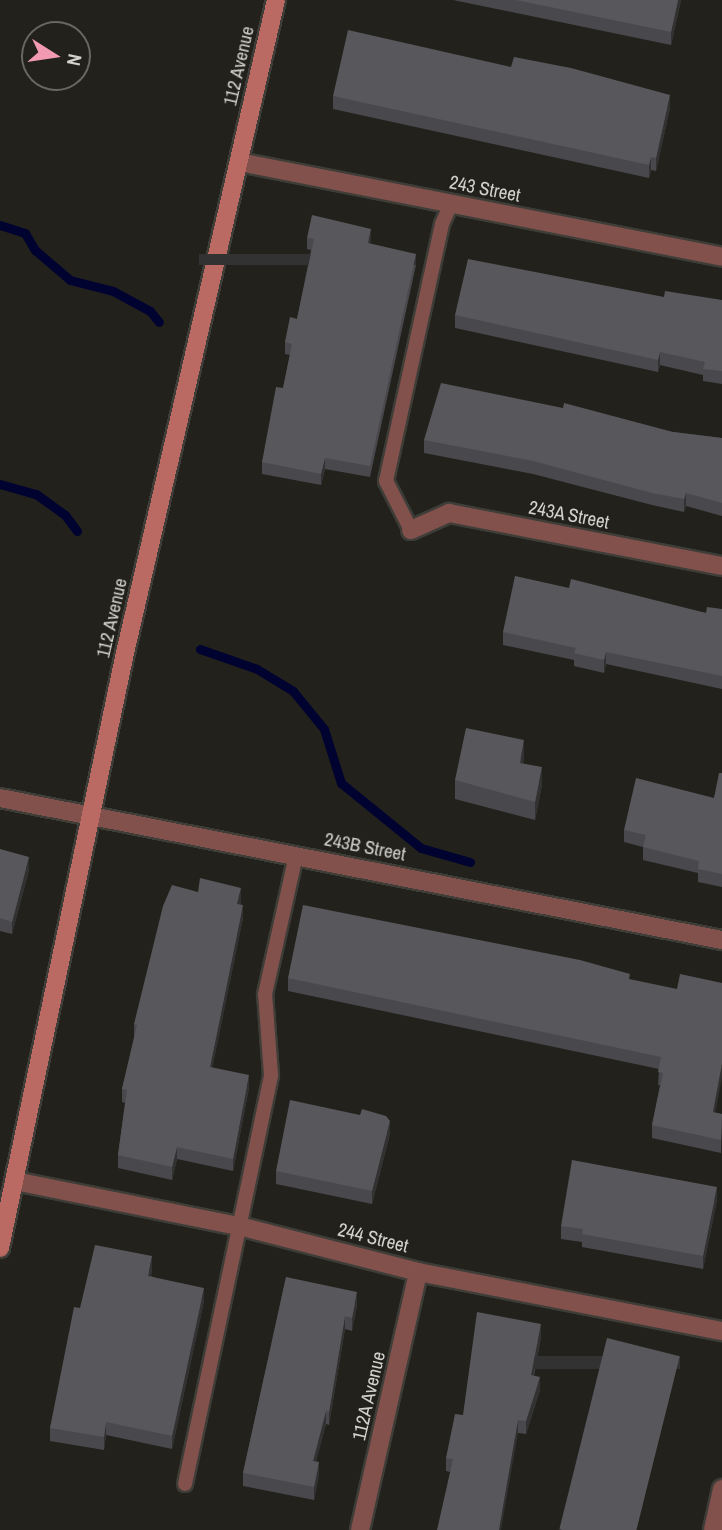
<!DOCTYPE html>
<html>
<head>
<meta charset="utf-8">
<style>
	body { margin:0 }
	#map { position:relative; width:722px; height:1530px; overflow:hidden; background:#22211c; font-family:"Archivo Narrow",sans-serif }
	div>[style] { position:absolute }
	.stream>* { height:9px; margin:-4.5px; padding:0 4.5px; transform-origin:4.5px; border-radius:4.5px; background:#000230 }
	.roads { filter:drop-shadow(2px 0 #3e3d38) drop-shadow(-2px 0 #3e3d38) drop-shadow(0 2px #3e3d38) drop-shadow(0 -2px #3e3d38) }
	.lane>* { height:14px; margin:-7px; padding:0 7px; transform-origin:7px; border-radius:7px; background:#83514c }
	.street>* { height:18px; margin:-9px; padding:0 9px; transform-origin:9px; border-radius:9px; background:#83514c }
	.secondary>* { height:18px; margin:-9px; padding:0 9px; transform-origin:9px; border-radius:9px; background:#bb6a63 }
	.wall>* { inset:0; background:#49484d }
	.shaded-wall>* { inset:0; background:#333233; transform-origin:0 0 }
	.building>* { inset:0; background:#58575b; transform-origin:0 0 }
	span { translate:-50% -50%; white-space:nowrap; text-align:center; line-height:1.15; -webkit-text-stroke:5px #22211c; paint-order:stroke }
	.street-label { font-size:19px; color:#d2d1ce }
	.north { position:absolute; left:21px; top:21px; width:70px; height:70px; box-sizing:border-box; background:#22211c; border:2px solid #686763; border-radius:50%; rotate:102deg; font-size:19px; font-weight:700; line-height:28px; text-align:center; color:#d2d1ce }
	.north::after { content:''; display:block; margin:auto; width:24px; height:32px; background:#f19ab1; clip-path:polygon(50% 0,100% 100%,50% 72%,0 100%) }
</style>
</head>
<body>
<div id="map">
	<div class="stream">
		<i style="left:0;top:225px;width:26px;rotate:18deg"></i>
		<i style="left:25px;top:233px;width:20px;rotate:60deg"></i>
		<i style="left:35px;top:250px;width:46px;rotate:40.6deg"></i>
		<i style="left:70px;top:280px;width:44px;rotate:14.3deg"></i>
		<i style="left:113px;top:291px;width:42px;rotate:28.4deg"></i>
		<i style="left:150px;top:311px;width:14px;rotate:51deg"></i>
		<i style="left:0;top:484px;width:37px;rotate:16deg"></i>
		<i style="left:36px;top:494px;width:36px;rotate:36deg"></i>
		<i style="left:65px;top:515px;width:20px;rotate:53deg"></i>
		<i style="left:200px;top:649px;width:60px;rotate:19.3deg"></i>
		<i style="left:257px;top:669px;width:42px;rotate:31.4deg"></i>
		<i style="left:293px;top:691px;width:49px;rotate:50.8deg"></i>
		<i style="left:324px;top:729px;width:57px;rotate:72.5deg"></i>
		<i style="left:341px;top:783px;width:103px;rotate:39.1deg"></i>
		<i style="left:421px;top:848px;width:51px;rotate:15.9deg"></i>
	</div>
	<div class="roads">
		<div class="lane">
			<i style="left:411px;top:530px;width:55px;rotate:-117deg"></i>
			<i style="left:386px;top:481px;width:263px;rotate:-77.7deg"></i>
			<i style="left:442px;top:224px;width:22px;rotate:-66deg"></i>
			<i style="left:185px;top:1484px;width:418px;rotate:-78.1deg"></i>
			<i style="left:271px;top:1075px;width:81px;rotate:-94.2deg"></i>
			<i style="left:265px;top:994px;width:142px;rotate:-77.4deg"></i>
		</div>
		<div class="street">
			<i style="left:239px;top:162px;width:492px;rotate:11.1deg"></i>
			<i style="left:411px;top:530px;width:42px;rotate:-24.1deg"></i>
			<i style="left:449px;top:513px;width:278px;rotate:11deg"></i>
			<i style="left:0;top:798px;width:736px;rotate:11.13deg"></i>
			<i style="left:15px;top:1181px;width:228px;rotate:11.4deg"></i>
			<i style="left:239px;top:1226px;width:185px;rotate:14.4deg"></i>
			<i style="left:418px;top:1272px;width:310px;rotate:11deg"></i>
			<i style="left:360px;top:1530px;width:264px;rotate:-77.3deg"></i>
			<i style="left:713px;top:1530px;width:42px;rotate:-77.6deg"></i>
		</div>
		<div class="secondary">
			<i style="left:0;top:1248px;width:608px;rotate:-78.14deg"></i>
			<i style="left:125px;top:653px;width:670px;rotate:-76.98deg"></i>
		</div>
	</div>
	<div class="wall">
		<i style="clip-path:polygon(453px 0,681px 0,671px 45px)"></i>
		<i style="clip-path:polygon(333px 96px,670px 108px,656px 171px,651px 170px,649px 178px,333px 109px)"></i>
		<i style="clip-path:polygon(307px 238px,371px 240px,370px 244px,416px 265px,370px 477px,325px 469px,321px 485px,262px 474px,262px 462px,283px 388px,290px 355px,285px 354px,285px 342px,297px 319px,311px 250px,307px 249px)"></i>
		<i style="clip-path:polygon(664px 297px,722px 300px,722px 384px,703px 381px,703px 375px,660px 365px,658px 372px,455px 328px,455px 315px)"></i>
		<i style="clip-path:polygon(673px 432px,722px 438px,722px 516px,686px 506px,684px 512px,652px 505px,533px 474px,424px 453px,424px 440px)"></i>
		<i style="clip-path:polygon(569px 588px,706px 613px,722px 609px,722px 689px,606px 664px,604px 673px,574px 666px,574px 660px,503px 645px,503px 632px)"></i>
		<i style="clip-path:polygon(524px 758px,523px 763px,542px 785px,535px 820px,455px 799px,455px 780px)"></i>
		<i style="clip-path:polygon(722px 773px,722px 887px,698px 882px,698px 873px,643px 860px,643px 847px,624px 842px,624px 830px,714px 798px)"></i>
		<i style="clip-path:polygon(0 849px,29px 870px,12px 934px,0 931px)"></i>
		<i style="clip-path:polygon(241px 900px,240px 905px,243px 918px,212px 1068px,249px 1088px,233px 1171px,177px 1159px,172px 1180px,118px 1168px,118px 1155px,125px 1103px,122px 1102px,122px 1089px,134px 1038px,134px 1024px)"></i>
		<i style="clip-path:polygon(288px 978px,630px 979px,715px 1113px,722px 1114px,721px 1153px,652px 1138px,652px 1125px,660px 1085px,658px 1085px,659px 1069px,288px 991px)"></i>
		<i style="clip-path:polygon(360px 1115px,390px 1134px,372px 1204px,276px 1184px,276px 1171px)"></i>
		<i style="clip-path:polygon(717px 1200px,703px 1269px,582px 1247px,582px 1242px,561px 1239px,561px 1226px)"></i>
		<i style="clip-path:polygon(152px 1269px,151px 1276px,204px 1301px,172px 1449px,106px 1435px,104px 1450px,50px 1441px,50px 1428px,80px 1308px)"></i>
		<i style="clip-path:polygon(286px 1277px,357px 1305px,352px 1331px,345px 1329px,329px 1425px,326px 1424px,316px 1461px,319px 1475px,314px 1500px,243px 1486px,243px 1473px)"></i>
		<i style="clip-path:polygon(541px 1337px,534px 1376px,540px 1390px,526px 1434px,518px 1433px,450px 1472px,446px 1471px,446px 1458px,463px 1415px)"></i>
	</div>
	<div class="shaded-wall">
		<i style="clip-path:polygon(678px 0,681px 0,671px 45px,671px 32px)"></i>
		<i style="clip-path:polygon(670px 95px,670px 108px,656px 171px,656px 158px)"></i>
		<i style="clip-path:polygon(651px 157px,651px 170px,649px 178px,649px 165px)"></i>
		<i style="clip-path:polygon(371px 229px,371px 240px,368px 255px,368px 243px)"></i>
		<i style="left:416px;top:254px;width:11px;height:217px;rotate:90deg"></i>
		<i style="clip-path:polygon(660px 352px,660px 365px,658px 372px,658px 360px)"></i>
		<i style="clip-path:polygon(325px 458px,325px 469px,321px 485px,321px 474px)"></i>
		<i style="clip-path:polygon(686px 493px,686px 506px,684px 512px,684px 499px)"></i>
		<i style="clip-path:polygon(606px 652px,606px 664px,604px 673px,604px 660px)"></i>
		<i style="clip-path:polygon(524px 740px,524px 758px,520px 781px,520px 763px)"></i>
		<i style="clip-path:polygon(542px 767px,542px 785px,535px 820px,535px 802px)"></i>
		<i style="clip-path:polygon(29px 857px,29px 870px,12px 934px,12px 922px)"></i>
		<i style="clip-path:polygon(241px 888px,241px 900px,237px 917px,237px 904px)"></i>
		<i style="clip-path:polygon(243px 905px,243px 918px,210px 1080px,210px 1067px)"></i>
		<i style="clip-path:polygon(722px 1064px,722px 1077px,713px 1125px,713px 1112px)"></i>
		<i style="clip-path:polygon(249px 1075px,249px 1088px,233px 1171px,233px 1159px)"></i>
		<i style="clip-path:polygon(390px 1121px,390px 1134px,372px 1204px,372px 1191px)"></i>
		<i style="clip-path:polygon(177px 1147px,177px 1159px,172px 1180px,172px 1167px)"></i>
		<i style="clip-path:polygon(717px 1187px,717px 1200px,703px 1269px,703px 1256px)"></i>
		<i style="clip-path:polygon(152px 1256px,152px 1269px,148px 1289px,148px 1276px)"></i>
		<i style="clip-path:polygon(204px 1288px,204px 1301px,172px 1449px,172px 1436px)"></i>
		<i style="clip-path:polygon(357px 1292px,357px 1305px,352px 1331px,352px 1318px)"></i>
		<i style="clip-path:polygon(345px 1316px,345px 1329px,329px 1425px,329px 1412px)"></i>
		<i style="clip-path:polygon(541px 1324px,541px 1337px,531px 1388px,531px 1375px)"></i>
		<i style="left:680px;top:1356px;width:13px;height:178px;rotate:90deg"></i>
		<i style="clip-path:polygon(540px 1377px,540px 1390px,526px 1434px,526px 1421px)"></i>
		<i style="clip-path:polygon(326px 1411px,326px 1424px,313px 1474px,313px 1461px)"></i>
		<i style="clip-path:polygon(518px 1420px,518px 1433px,501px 1530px,499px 1530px)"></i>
		<i style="clip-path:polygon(106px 1422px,106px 1435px,104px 1450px,104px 1437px)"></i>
		<i style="clip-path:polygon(319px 1462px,319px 1475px,314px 1500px,314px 1487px)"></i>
	</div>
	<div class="building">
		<i style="clip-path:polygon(516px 0,678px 0,671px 32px)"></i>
		<i style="clip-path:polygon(348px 30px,511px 67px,514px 57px,571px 68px,670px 95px,656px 158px,651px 157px,649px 165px,333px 96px)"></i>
		<i style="clip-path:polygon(312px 215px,371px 229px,368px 243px,416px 254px,370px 466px,325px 458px,321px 474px,262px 462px,276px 387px,283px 388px,292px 344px,285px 342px,290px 317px,297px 319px,314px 239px,307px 238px)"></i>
		<i style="clip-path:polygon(468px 259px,664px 297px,665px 291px,722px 300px,722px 371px,703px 369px,705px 362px,660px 352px,658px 360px,455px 315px)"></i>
		<i style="clip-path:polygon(441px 383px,563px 408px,564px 403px,673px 432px,722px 438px,722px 503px,686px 493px,684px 499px,652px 493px,533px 461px,424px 440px)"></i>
		<i style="clip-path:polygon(515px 576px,569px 588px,571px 579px,706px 613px,707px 607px,722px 609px,722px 676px,606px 652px,604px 660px,574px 653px,576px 648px,503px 632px)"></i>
		<i style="clip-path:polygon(466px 728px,524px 740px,520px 763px,542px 767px,535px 802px,455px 780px)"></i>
		<i style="clip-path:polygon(719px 773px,722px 773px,722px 874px,698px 869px,699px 861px,643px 847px,646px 835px,624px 830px,636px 778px,714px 798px)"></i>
		<i style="clip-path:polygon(0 849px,29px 857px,12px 922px,0 918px)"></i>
		<i style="clip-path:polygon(200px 878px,241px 888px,237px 904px,243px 905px,210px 1067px,249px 1075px,233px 1159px,177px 1147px,172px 1167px,118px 1155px,127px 1090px,122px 1089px,137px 1025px,134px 1024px,163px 906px,172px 885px,198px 892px)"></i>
		<i style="clip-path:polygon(303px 905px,580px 960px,630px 974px,629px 979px,677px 989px,680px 974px,722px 983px,722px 1064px,713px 1112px,722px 1114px,721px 1140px,652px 1125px,663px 1073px,658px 1072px,661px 1057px,288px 978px)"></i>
		<i style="clip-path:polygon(290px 1100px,360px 1115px,362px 1109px,386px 1116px,390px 1121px,372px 1191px,276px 1171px)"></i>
		<i style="clip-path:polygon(572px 1160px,717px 1187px,703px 1256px,582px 1234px,583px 1229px,561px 1226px)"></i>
		<i style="clip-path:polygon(95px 1245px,152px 1256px,148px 1276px,204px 1288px,172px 1436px,106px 1422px,104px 1437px,50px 1428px,74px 1307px,80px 1308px)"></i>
		<i style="clip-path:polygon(286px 1277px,357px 1292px,352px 1318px,345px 1316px,329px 1412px,326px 1411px,313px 1461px,319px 1462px,314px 1487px,243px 1473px)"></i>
		<i style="clip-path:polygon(477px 1312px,541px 1324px,531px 1375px,540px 1377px,526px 1421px,518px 1420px,499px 1530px,437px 1530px,453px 1459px,446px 1458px,455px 1414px,463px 1415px)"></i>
		<i style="left:607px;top:1338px;width:75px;height:197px;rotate:14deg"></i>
	</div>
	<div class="street-label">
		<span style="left:239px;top:66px;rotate:-77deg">112 Avenue</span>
		<span style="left:485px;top:189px;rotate:11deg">243 Street</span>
		<span style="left:569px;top:515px;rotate:11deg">243A Street</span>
		<span style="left:112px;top:618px;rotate:-77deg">112 Avenue</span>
		<span style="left:365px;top:847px;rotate:11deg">243B Street</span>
		<span style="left:373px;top:1238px;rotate:14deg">244 Street</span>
		<span style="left:369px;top:1396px;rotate:-77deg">112A Avenue</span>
	</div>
	<div class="north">N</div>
</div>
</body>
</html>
